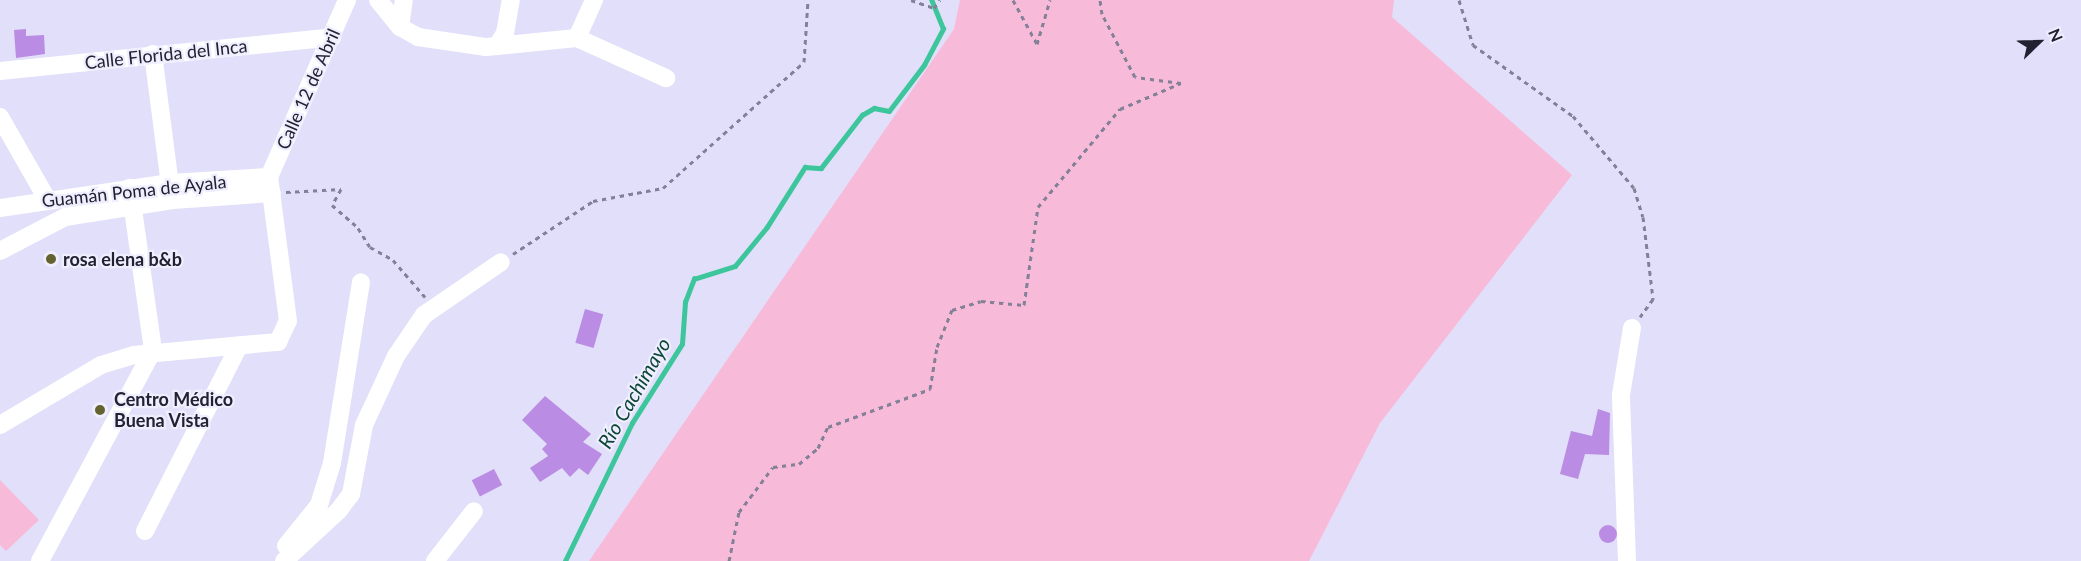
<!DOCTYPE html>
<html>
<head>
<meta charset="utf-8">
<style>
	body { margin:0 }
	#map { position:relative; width:2081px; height:561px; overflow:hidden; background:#e1dff9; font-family:Lato,sans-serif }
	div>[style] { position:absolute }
	.green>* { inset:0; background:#f8bad9 }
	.stream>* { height:4.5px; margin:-2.25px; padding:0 2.25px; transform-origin:2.25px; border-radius:2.25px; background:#3dc69c }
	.building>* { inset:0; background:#bb8ce3; transform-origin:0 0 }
	.round { border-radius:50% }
	.path>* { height:3px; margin-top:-1.5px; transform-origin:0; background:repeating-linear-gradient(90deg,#838197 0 4.5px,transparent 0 9px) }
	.minor>* { height:18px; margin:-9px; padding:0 9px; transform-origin:9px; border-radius:9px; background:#fff }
	.dots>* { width:16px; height:16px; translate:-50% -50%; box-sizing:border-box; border:3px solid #eef; border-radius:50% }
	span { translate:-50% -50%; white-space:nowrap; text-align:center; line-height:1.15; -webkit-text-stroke:4.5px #eef; paint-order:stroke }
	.street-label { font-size:18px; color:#232131 }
	.poi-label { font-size:18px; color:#232131; font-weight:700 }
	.left { translate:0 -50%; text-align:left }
	.water-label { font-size:20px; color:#0b4534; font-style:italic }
	.north { position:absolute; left:2009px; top:12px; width:60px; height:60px; -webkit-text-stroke:4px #eef; paint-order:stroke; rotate:67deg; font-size:16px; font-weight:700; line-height:24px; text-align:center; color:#232131 }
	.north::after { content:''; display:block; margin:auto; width:21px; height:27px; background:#232131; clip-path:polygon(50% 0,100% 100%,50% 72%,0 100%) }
</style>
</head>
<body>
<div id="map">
	<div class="green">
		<i style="clip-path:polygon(960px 0,1394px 0,1392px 17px,1572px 175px,1380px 423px,1309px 561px,589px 561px,954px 29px)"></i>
		<i style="clip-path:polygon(0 480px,39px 520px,6px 551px,0 545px)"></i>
	</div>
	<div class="stream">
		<i style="left:565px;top:561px;width:153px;rotate:-64.1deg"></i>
		<i style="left:632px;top:423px;width:93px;rotate:-57.7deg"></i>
		<i style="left:682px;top:344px;width:42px;rotate:-85.9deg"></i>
		<i style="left:685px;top:302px;width:25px;rotate:-69deg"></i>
		<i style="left:694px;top:279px;width:43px;rotate:-17.6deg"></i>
		<i style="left:735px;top:266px;width:50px;rotate:-50.6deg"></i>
		<i style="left:767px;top:227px;width:71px;rotate:-57.7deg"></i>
		<i style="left:805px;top:167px;width:16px;rotate:4deg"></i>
		<i style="left:821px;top:168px;width:67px;rotate:-52.3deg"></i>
		<i style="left:862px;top:115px;width:14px;rotate:-30deg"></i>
		<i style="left:874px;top:108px;width:15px;rotate:11deg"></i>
		<i style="left:889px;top:111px;width:58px;rotate:-52.7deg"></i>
		<i style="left:924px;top:65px;width:41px;rotate:-62.2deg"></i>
		<i style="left:943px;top:29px;width:31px;rotate:-112deg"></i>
	</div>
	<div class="building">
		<i style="clip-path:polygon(26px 29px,26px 36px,44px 35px,45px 54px,16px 58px,14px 30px)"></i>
		<i style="left:585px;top:309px;width:19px;height:35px;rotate:16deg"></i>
		<i style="clip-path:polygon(545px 396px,591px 434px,583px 442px,602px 454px,588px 475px,579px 468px,570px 477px,562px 468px,540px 482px,530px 468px,548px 456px,542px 449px,547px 444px,522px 420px)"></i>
		<i style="clip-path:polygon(1598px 409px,1610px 413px,1609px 455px,1585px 454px,1578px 479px,1560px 474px,1571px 431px,1592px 436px)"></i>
		<i style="left:494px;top:469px;width:18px;height:25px;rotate:63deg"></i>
		<i class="round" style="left:1599px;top:525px;width:18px;height:18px"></i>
	</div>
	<div class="path">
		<i style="left:911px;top:0;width:24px;rotate:19deg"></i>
		<i style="left:934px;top:8px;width:10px;rotate:-53deg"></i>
		<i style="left:1013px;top:0;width:50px;rotate:61.4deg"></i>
		<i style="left:1037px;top:44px;width:46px;rotate:-73.5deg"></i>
		<i style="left:1459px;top:0;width:47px;rotate:72.7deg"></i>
		<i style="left:1473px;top:45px;width:123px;rotate:35.4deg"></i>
		<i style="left:1573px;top:116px;width:94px;rotate:49.7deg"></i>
		<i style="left:1634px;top:188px;width:30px;rotate:73deg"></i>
		<i style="left:1643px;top:217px;width:83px;rotate:83deg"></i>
		<i style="left:1653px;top:299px;width:22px;rotate:126deg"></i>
		<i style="left:286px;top:192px;width:55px;rotate:-3.1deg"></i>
		<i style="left:341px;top:189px;width:18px;rotate:119deg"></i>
		<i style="left:332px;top:205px;width:35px;rotate:41deg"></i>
		<i style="left:358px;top:228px;width:22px;rotate:58deg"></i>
		<i style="left:370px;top:247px;width:26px;rotate:29deg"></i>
		<i style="left:393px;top:260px;width:49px;rotate:49.1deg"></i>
		<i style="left:513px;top:254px;width:96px;rotate:-33.5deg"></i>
		<i style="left:593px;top:201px;width:71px;rotate:-10.5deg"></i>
		<i style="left:663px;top:188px;width:189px;rotate:-41.8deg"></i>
		<i style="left:804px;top:62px;width:62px;rotate:-86.3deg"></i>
		<i style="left:729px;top:561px;width:50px;rotate:-78.5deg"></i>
		<i style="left:739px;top:512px;width:56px;rotate:-52.9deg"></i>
		<i style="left:773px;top:467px;width:26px;rotate:-7deg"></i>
		<i style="left:799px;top:464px;width:25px;rotate:-40deg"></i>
		<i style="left:818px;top:448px;width:23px;rotate:-65deg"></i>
		<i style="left:828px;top:427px;width:109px;rotate:-20.4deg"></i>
		<i style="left:930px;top:389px;width:43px;rotate:-80.5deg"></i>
		<i style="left:937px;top:347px;width:40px;rotate:-68deg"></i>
		<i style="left:952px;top:310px;width:30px;rotate:-17deg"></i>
		<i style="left:981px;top:301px;width:43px;rotate:5.3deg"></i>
		<i style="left:1024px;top:305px;width:99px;rotate:-81.9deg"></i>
		<i style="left:1038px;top:207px;width:128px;rotate:-50.1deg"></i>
		<i style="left:1120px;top:109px;width:66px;rotate:-23.1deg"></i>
		<i style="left:1181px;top:83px;width:46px;rotate:-172.6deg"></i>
		<i style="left:1135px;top:77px;width:71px;rotate:-117.6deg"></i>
		<i style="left:1102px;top:14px;width:14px;rotate:-98deg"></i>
	</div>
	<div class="minor">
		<i style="left:378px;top:0;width:35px;rotate:51deg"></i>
		<i style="left:400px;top:27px;width:21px;rotate:29deg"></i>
		<i style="left:418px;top:37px;width:69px;rotate:8.4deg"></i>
		<i style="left:486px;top:47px;width:11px;rotate:-5deg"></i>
		<i style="left:497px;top:46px;width:15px;rotate:-58deg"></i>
		<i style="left:505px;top:33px;width:34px;rotate:-80deg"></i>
		<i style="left:400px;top:27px;width:27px;rotate:-82deg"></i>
		<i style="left:577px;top:38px;width:42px;rotate:-65.9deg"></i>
		<i style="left:497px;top:46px;width:80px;rotate:-5.7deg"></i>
		<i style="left:577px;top:38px;width:98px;rotate:24.2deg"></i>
		<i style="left:153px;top:54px;width:139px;rotate:82.6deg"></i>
		<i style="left:0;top:71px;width:334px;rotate:-5.8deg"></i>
		<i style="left:0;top:117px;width:95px;rotate:60.2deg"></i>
		<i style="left:269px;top:177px;width:193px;rotate:-66.2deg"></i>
		<i style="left:0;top:208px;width:172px;rotate:-8.4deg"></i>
		<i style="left:170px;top:183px;width:99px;rotate:-3.5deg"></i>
		<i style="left:0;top:251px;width:73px;rotate:-27.6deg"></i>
		<i style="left:65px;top:217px;width:109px;rotate:-8.9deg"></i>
		<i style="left:173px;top:200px;width:99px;rotate:-4deg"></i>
		<i style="left:0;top:425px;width:117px;rotate:-30.7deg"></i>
		<i style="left:101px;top:365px;width:34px;rotate:-17deg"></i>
		<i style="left:134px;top:355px;width:145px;rotate:-5.2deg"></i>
		<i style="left:278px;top:342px;width:23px;rotate:-65deg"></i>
		<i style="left:288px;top:321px;width:145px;rotate:-97.5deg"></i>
		<i style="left:145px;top:531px;width:208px;rotate:-63.1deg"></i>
		<i style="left:286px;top:546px;width:53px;rotate:-51.2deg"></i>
		<i style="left:319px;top:505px;width:44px;rotate:-72.8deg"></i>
		<i style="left:332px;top:463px;width:183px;rotate:-80.9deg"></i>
		<i style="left:40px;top:561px;width:239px;rotate:-61.8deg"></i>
		<i style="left:153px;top:350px;width:164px;rotate:-98.1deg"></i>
		<i style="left:284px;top:561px;width:75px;rotate:-42.8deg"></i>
		<i style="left:339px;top:510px;width:20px;rotate:-53deg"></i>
		<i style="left:351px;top:494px;width:70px;rotate:-79.3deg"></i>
		<i style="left:364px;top:425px;width:76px;rotate:-65.1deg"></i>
		<i style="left:396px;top:356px;width:50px;rotate:-55.7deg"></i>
		<i style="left:424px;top:315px;width:93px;rotate:-34.5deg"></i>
		<i style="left:435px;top:561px;width:63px;rotate:-52deg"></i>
		<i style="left:1627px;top:561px;width:166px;rotate:-92.1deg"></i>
		<i style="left:1621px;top:395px;width:68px;rotate:-80.7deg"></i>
	</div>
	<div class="dots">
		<i style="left:51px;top:259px;background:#646330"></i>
		<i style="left:100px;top:410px;background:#646330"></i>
	</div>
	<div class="street-label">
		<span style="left:166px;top:54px;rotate:-6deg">Calle Florida del Inca</span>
		<span style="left:308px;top:89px;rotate:-66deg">Calle 12 de Abril</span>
		<span style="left:134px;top:191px;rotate:-6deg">Guamán Poma de Ayala</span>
	</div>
	<div class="poi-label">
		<span class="left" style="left:63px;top:259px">rosa elena b&amp;b</span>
		<span class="left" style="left:114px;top:410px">Centro Médico<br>Buena Vista</span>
	</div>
	<div class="water-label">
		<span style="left:634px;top:393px;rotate:-60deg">Río Cachimayo</span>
	</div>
	<div class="north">N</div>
</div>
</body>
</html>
